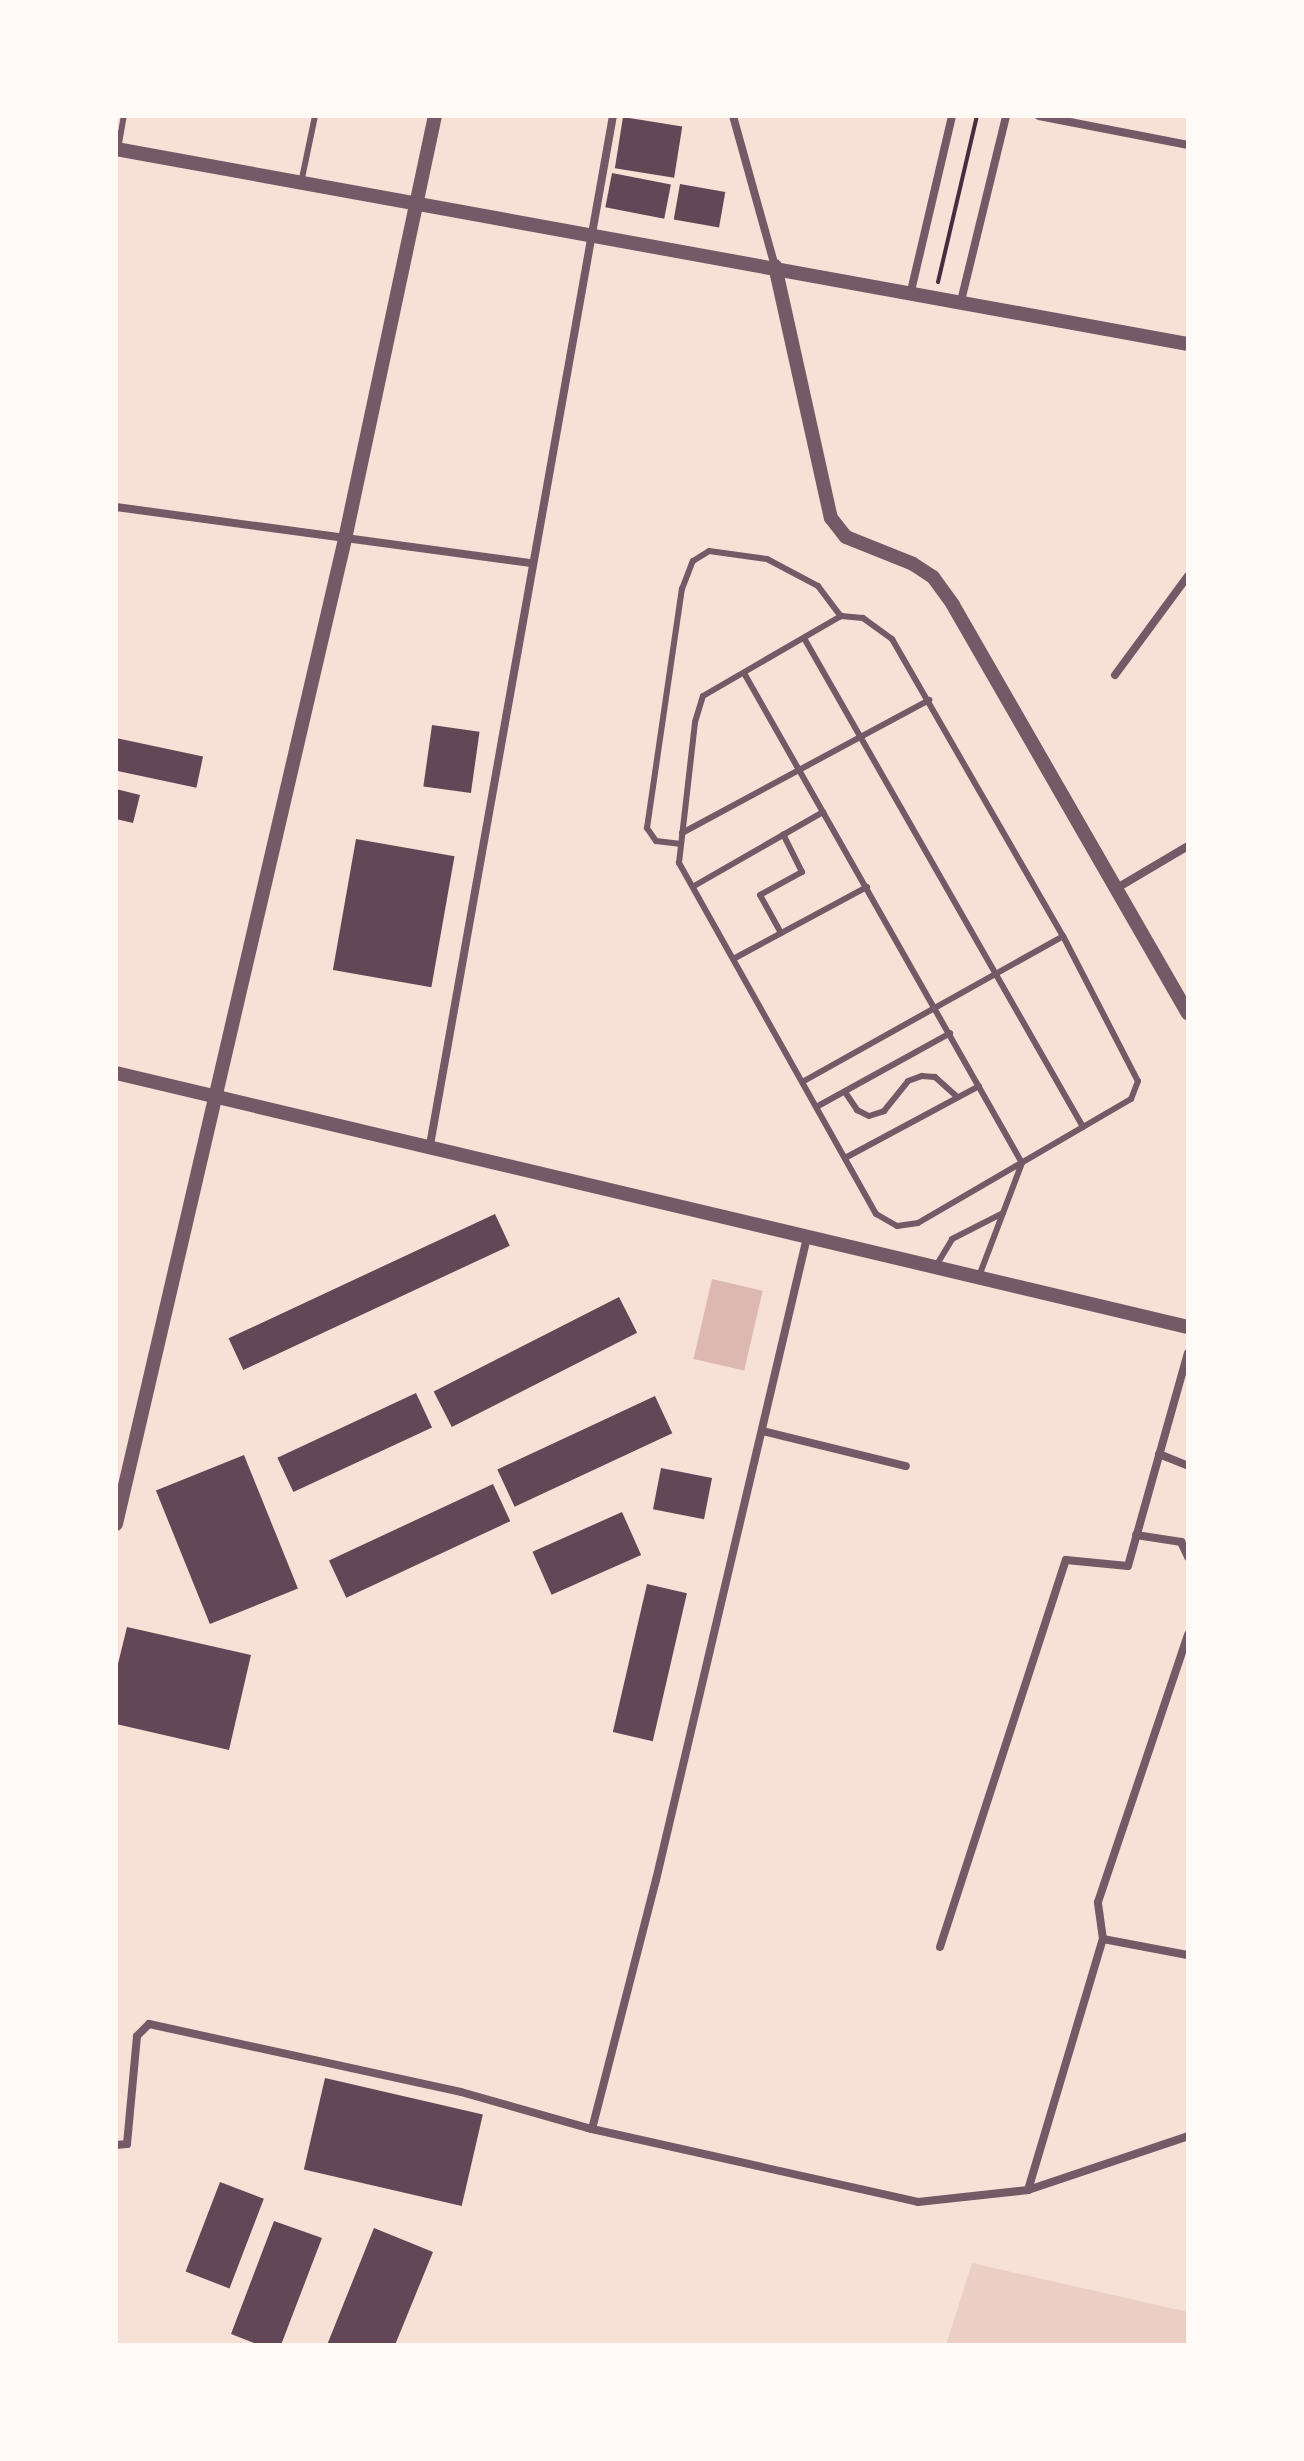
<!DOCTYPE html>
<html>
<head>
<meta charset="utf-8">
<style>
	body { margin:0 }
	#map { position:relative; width:1304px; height:2461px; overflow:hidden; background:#f7e1d7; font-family:"Source Sans 3",sans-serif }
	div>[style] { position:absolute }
	.green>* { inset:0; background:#ebcfc5 }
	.water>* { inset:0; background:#dcb8b0; transform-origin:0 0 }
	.building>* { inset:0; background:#644757; transform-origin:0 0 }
	.path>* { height:4px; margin:-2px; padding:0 2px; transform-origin:2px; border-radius:2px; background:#4a2c40 }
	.service>* { height:6px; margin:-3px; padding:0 3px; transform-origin:3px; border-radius:3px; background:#755966 }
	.minor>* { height:8px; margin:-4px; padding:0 4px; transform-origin:4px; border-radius:4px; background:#755966 }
	.tertiary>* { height:14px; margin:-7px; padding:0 7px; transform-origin:7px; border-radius:7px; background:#755966 }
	span { translate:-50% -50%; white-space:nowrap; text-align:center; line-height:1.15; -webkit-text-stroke:8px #fffaf5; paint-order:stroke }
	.frame { position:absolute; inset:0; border:118px solid #fffaf5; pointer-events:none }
</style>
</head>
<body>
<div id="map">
	<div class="green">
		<i style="clip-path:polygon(972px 2263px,1188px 2312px,1188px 2345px,946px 2345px)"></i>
	</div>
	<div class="water">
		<i style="left:712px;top:1279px;width:52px;height:82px;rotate:13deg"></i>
	</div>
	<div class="building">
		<i style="left:623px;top:117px;width:60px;height:52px;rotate:9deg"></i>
		<i style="left:612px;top:173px;width:60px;height:35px;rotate:11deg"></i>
		<i style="left:680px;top:184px;width:46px;height:36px;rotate:10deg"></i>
		<i style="left:432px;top:725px;width:48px;height:62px;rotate:8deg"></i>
		<i style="left:116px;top:738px;width:89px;height:32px;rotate:12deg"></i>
		<i style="clip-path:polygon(116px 789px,140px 795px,133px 823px,116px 819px)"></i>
		<i style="left:356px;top:839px;width:100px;height:133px;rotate:10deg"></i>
		<i style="left:495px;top:1214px;width:35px;height:294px;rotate:65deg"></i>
		<i style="left:619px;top:1297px;width:40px;height:208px;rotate:63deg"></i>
		<i style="left:416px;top:1393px;width:38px;height:153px;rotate:65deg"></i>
		<i style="left:655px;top:1396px;width:41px;height:174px;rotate:65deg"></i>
		<i style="left:244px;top:1455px;width:144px;height:95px;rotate:68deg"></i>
		<i style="left:661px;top:1468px;width:52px;height:42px;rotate:11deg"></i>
		<i style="left:493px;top:1484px;width:41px;height:181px;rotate:65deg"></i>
		<i style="left:622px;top:1512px;width:47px;height:98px;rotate:66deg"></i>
		<i style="left:647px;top:1584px;width:41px;height:152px;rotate:13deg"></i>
		<i style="clip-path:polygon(127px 1627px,251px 1655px,229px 1750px,116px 1724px,116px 1672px)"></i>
		<i style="left:325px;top:2078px;width:162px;height:94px;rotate:13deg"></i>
		<i style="left:220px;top:2182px;width:47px;height:96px;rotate:21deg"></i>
		<i style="clip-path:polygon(274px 2221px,322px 2238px,281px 2345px,259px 2345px,231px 2334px)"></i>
		<i style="clip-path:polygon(374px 2228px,433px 2252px,395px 2345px,327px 2345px)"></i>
	</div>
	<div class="path">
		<i style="left:938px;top:282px;width:171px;rotate:-76.8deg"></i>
	</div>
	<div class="service">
		<i style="left:118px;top:149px;width:34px;rotate:-80deg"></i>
		<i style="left:301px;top:183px;width:68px;rotate:-78.2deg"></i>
		<i style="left:841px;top:616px;width:22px;rotate:5deg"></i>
		<i style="left:863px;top:618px;width:36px;rotate:36deg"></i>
		<i style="left:892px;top:639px;width:343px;rotate:60.1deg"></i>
		<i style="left:1063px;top:936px;width:163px;rotate:62.7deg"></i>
		<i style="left:1138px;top:1081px;width:19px;rotate:111deg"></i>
		<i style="left:1131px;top:1099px;width:246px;rotate:149.8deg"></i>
		<i style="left:918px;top:1223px;width:21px;rotate:172deg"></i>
		<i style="left:897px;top:1226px;width:24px;rotate:-150deg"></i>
		<i style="left:876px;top:1214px;width:403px;rotate:-119.3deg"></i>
		<i style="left:679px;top:863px;width:142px;rotate:-83.5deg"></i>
		<i style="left:695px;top:722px;width:27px;rotate:-73deg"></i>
		<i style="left:703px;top:696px;width:160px;rotate:-30.1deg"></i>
		<i style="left:804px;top:638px;width:563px;rotate:60.29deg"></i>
		<i style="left:744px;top:673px;width:563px;rotate:60.43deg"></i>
		<i style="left:1022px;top:1163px;width:121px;rotate:110.8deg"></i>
		<i style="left:682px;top:833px;width:281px;rotate:-28.3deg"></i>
		<i style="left:681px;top:844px;width:25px;rotate:-173deg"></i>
		<i style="left:656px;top:841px;width:16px;rotate:-125deg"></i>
		<i style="left:647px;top:828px;width:242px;rotate:-81.7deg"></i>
		<i style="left:682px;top:589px;width:30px;rotate:-69deg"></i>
		<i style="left:693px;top:561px;width:19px;rotate:-32deg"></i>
		<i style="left:709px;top:551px;width:59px;rotate:7.9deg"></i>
		<i style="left:767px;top:559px;width:58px;rotate:27.9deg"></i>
		<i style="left:818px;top:586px;width:38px;rotate:53deg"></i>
		<i style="left:694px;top:886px;width:149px;rotate:-29.8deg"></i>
		<i style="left:781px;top:933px;width:43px;rotate:-118.9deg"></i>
		<i style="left:760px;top:895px;width:48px;rotate:-28.7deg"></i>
		<i style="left:802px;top:872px;width:42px;rotate:-116.6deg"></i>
		<i style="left:735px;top:958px;width:150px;rotate:-28.3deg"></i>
		<i style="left:804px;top:1081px;width:297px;rotate:-29.2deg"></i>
		<i style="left:845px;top:1092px;width:22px;rotate:56deg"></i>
		<i style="left:857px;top:1110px;width:13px;rotate:27deg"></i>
		<i style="left:869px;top:1116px;width:16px;rotate:-18deg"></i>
		<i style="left:884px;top:1111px;width:38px;rotate:-51deg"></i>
		<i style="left:908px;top:1081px;width:15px;rotate:-20deg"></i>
		<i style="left:922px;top:1076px;width:13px;rotate:4deg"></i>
		<i style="left:935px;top:1077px;width:30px;rotate:42deg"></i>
		<i style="left:818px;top:1106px;width:151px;rotate:-28.9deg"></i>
		<i style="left:845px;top:1158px;width:152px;rotate:-28.2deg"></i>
		<i style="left:936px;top:1266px;width:31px;rotate:-59deg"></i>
		<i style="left:952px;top:1239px;width:57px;rotate:-27deg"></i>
	</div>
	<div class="minor">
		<i style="left:733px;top:116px;width:156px;rotate:74.4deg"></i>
		<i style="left:1039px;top:116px;width:152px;rotate:11deg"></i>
		<i style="left:911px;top:291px;width:180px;rotate:-76.8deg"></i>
		<i style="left:961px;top:301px;width:190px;rotate:-76.3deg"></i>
		<i style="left:116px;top:507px;width:419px;rotate:7.7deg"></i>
		<i style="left:1115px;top:675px;width:123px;rotate:-53.6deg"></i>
		<i style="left:1117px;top:888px;width:82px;rotate:-30.6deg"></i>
		<i style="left:430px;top:1145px;width:1045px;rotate:-79.92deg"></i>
		<i style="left:762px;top:1431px;width:148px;rotate:13.7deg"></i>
		<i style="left:1159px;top:1454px;width:31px;rotate:22deg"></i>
		<i style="left:1136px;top:1535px;width:46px;rotate:8.8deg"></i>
		<i style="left:1181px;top:1542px;width:17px;rotate:65deg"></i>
		<i style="left:1103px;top:1939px;width:86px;rotate:10.7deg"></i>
		<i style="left:940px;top:1947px;width:407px;rotate:-72deg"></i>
		<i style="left:1066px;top:1560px;width:62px;rotate:5.5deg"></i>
		<i style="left:1128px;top:1566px;width:221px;rotate:-74.3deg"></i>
		<i style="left:592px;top:2129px;width:257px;rotate:-75.6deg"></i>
		<i style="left:656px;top:1880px;width:660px;rotate:-76.78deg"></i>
		<i style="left:116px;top:2145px;width:11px;rotate:-5deg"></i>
		<i style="left:127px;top:2144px;width:108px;rotate:-84.7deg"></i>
		<i style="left:137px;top:2036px;width:17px;rotate:-45deg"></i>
		<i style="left:149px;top:2024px;width:319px;rotate:12.3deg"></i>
		<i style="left:461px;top:2092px;width:136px;rotate:15.8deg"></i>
		<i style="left:592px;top:2129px;width:334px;rotate:12.6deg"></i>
		<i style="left:918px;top:2202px;width:111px;rotate:-6.2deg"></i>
		<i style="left:1028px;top:2190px;width:169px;rotate:-18.6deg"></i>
		<i style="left:1028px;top:2190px;width:262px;rotate:-73.4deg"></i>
		<i style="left:1103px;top:1939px;width:37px;rotate:-98deg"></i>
		<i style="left:1098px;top:1902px;width:282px;rotate:-71.4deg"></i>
	</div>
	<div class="tertiary">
		<i style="left:116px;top:149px;width:1090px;rotate:10.31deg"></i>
		<i style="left:775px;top:266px;width:258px;rotate:77.5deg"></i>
		<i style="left:831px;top:518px;width:24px;rotate:52deg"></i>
		<i style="left:846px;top:537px;width:72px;rotate:21.9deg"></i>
		<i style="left:913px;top:564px;width:24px;rotate:33deg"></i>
		<i style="left:933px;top:577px;width:34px;rotate:54deg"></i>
		<i style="left:953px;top:605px;width:471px;rotate:60.1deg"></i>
		<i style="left:116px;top:1073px;width:1102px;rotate:13.33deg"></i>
		<i style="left:116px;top:1524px;width:1011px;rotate:-76.91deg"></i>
		<i style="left:345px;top:539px;width:432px;rotate:-78deg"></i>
	</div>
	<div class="frame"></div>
</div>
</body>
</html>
